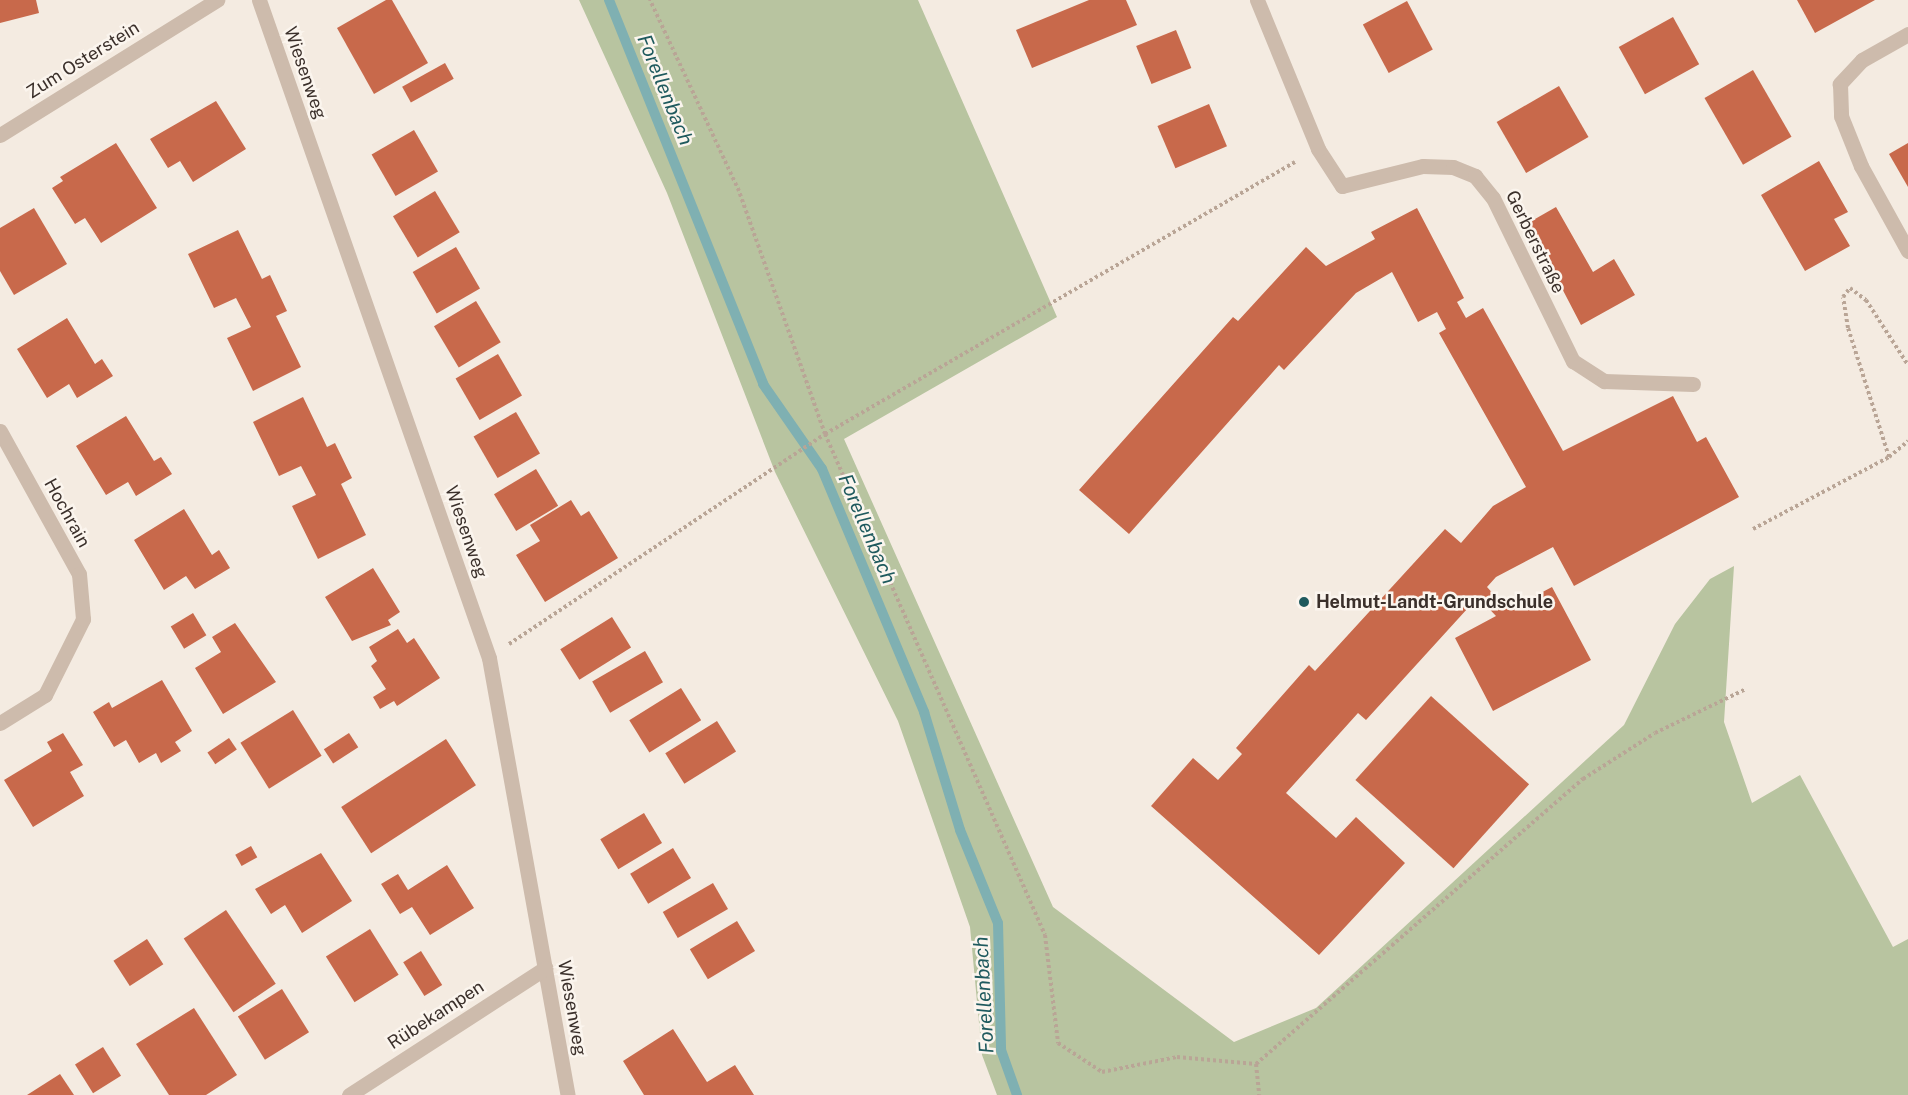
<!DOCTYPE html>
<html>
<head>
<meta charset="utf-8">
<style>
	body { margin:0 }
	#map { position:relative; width:1908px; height:1095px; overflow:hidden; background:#f4ebe1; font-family:"Public Sans",sans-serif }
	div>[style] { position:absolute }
	.green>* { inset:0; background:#b8c4a0 }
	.stream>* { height:10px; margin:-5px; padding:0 5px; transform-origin:5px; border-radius:5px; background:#7fb0b2 }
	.building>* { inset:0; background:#c8694b; transform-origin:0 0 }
	.path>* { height:4px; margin-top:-2px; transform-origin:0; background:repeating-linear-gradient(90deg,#b9a596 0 3px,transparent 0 6px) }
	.lane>* { height:15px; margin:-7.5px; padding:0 7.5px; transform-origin:7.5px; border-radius:7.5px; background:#cdbbac }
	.street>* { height:15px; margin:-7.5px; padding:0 7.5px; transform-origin:7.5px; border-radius:7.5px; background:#cdbbac }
	.dots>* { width:16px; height:16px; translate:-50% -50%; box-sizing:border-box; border:3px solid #fbf5ee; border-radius:50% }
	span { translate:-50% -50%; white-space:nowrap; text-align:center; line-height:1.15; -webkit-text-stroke:5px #fbf5ee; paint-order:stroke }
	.street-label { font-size:18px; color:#3b302b }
	.poi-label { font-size:18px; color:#3b302b; font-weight:700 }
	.left { translate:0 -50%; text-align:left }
	.water-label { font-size:20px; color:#1f5a5e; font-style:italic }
</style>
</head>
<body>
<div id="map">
	<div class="green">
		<i style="clip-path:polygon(579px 0,918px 0,1057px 317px,844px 439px,1053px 907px,1234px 1042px,1316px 1008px,1624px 725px,1675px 624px,1710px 579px,1734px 566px,1724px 722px,1752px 803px,1800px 775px,1893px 947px,1908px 939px,1908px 1095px,997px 1095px,982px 1055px,970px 927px,898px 721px,775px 472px,667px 193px)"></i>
	</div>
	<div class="stream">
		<i style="left:609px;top:0;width:414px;rotate:68.1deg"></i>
		<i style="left:763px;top:384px;width:103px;rotate:55.2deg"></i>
		<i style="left:822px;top:469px;width:264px;rotate:67.2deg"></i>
		<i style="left:924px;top:712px;width:123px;rotate:73deg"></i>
		<i style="left:960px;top:830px;width:100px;rotate:67.8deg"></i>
		<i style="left:998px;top:923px;width:127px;rotate:88.6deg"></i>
		<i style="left:1001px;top:1050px;width:48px;rotate:70.4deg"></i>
	</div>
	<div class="building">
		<i style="clip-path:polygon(0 0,36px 0,39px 13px,0 23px)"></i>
		<i style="clip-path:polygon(386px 0,392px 0,428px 63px,374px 94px,337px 28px)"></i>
		<i style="clip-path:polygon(1089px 0,1126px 0,1137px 25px,1032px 68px,1016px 30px)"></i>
		<i style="clip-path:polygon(1797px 0,1875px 0,1815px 33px)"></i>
		<i style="left:1407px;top:1px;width:55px;height:50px;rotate:62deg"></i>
		<i style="left:1673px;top:17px;width:54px;height:62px;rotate:61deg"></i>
		<i style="left:1176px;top:30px;width:41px;height:43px;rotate:68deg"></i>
		<i style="left:445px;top:63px;width:18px;height:49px;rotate:61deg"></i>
		<i style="left:1753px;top:70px;width:77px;height:56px;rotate:60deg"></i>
		<i style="left:1559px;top:86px;width:59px;height:72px;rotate:60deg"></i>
		<i style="clip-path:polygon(216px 101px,246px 149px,193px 182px,180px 161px,168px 168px,150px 139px)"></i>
		<i style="left:1209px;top:104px;width:46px;height:56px;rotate:67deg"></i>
		<i style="left:414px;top:130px;width:48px;height:49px;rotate:60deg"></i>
		<i style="clip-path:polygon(116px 143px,157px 208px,101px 243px,85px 218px,75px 224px,52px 188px,63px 181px,60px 177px)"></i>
		<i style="clip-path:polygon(1908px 143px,1908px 187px,1889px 154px)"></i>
		<i style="clip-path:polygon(1819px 161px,1848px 212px,1834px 219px,1850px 246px,1805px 271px,1761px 195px)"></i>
		<i style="left:435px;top:191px;width:48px;height:49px;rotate:59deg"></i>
		<i style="clip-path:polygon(1556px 207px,1593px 272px,1614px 259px,1635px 295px,1581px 325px,1528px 223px)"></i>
		<i style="clip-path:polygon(34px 208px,67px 264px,14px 295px,0 271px,0 228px)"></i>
		<i style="clip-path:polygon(1417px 208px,1464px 298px,1457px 302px,1466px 318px,1483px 308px,1563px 451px,1673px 396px,1697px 442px,1706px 437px,1739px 497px,1574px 586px,1553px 547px,1496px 577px,1487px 587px,1508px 610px,1552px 587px,1591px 660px,1493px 711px,1455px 638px,1496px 616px,1478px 597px,1366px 720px,1358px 713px,1286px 793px,1336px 838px,1356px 817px,1405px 863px,1319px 955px,1151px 806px,1193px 758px,1218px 780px,1242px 754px,1236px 748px,1309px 665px,1315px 671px,1445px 529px,1461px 543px,1493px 506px,1526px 487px,1439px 333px,1446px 329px,1437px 312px,1418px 322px,1392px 272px,1356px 293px,1284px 370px,1279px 365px,1129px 534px,1079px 490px,1233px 317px,1238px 321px,1306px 247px,1326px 266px,1375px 239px,1371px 232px)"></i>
		<i style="clip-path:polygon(238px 230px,262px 279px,270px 275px,287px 311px,276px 316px,301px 367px,253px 391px,227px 338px,251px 327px,236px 298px,214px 308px,188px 254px)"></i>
		<i style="left:456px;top:247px;width:48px;height:50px;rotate:60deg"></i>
		<i style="left:476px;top:301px;width:48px;height:49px;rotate:59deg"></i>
		<i style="clip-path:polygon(67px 318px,95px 364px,102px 359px,113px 376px,77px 398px,69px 384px,47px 398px,17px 349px)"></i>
		<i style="left:498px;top:354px;width:48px;height:49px;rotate:60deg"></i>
		<i style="clip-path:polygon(303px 397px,327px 447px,335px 443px,352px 478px,341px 484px,366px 535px,318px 559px,292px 506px,316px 495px,301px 466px,279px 476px,253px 422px)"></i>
		<i style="left:516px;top:412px;width:48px;height:49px;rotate:60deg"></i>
		<i style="clip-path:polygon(126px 416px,154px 461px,161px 457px,172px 474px,136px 496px,128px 482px,106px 495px,76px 446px)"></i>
		<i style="left:536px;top:469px;width:43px;height:49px;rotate:59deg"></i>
		<i style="clip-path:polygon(571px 500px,581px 516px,589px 511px,618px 558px,545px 602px,516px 555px,540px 541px,530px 525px)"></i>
		<i style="clip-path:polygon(184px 509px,212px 555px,219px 550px,230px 568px,195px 589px,186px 576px,164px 590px,134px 540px)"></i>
		<i style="clip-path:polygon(373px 568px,400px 612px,388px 620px,391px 625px,352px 641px,325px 597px)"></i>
		<i style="left:193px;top:613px;width:26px;height:26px;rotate:59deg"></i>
		<i style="left:612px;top:617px;width:36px;height:61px;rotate:58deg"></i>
		<i style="clip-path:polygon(235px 623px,276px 682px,223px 714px,195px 668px,221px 652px,212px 637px)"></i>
		<i style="clip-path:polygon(398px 629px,407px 643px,414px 638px,440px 678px,397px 706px,394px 701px,380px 709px,373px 697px,386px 689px,371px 666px,377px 661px,369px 647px)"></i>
		<i style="left:645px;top:651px;width:36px;height:61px;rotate:60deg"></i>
		<i style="clip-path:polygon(162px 680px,192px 731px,175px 742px,181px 751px,161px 763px,156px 753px,139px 763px,126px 740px,114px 747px,93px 712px,109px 702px,112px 708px)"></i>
		<i style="left:681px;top:688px;width:38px;height:61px;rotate:58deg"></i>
		<i style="left:1431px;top:696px;width:132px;height:113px;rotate:42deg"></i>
		<i style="left:293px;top:710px;width:54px;height:62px;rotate:58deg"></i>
		<i style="left:717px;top:721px;width:36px;height:61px;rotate:58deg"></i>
		<i style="clip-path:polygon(63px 733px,83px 765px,70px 772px,84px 796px,33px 827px,4px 780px,52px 751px,47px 742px)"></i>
		<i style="left:349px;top:733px;width:17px;height:30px;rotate:57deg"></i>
		<i style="left:229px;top:738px;width:14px;height:26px;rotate:56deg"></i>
		<i style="left:446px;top:739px;width:55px;height:125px;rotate:57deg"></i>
		<i style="left:644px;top:813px;width:35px;height:51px;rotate:59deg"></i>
		<i style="left:251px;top:846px;width:13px;height:18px;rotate:61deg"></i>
		<i style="left:673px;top:848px;width:35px;height:50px;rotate:59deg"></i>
		<i style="clip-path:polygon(321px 853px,352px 901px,302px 933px,285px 905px,271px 914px,255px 889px)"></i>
		<i style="clip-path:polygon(447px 865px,474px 908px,430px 935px,412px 907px,400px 914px,381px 884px,398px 874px,408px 890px)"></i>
		<i style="left:713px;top:883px;width:30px;height:58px;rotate:60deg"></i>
		<i style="left:226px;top:910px;width:89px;height:51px;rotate:56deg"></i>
		<i style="left:737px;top:921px;width:35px;height:55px;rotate:59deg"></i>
		<i style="left:370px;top:929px;width:54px;height:52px;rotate:58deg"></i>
		<i style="left:147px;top:939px;width:30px;height:40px;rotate:57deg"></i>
		<i style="left:421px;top:951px;width:40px;height:21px;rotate:58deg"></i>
		<i style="left:282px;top:989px;width:51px;height:52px;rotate:58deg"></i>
		<i style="clip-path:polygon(194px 1008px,237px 1075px,206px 1095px,169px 1095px,136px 1044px)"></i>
		<i style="clip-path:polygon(673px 1029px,707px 1082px,735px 1065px,754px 1095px,644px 1095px,623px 1061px)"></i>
		<i style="left:103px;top:1047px;width:34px;height:33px;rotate:58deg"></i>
		<i style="clip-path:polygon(60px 1074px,74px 1095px,27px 1095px)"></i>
	</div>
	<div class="path">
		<i style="left:1295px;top:162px;width:543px;rotate:149.94deg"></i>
		<i style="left:825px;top:434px;width:547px;rotate:66.29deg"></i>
		<i style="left:1045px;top:935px;width:109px;rotate:83.1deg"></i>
		<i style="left:1058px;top:1043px;width:53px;rotate:33.4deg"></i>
		<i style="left:1102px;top:1072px;width:76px;rotate:-11.3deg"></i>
		<i style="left:1177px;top:1057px;width:79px;rotate:5.1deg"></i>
		<i style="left:1256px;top:1064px;width:434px;rotate:-41.1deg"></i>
		<i style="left:1583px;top:779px;width:85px;rotate:-32.6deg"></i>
		<i style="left:1655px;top:733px;width:101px;rotate:-25.8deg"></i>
		<i style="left:1889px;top:457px;width:25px;rotate:-40deg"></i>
		<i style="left:1753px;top:529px;width:154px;rotate:-27.9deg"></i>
		<i style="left:1889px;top:457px;width:135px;rotate:-107.6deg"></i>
		<i style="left:1848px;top:328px;width:31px;rotate:-99deg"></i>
		<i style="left:1843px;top:297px;width:11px;rotate:-52deg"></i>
		<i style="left:1850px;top:288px;width:20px;rotate:37deg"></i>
		<i style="left:1866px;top:300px;width:77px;rotate:57.1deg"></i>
		<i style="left:509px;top:644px;width:379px;rotate:-33.6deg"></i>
		<i style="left:825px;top:434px;width:258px;rotate:-109.5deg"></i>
		<i style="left:739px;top:191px;width:211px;rotate:-115deg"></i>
		<i style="left:1256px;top:1064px;width:31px;rotate:84deg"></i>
	</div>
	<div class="lane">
		<i style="left:1318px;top:149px;width:44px;rotate:57deg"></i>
		<i style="left:1342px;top:186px;width:83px;rotate:-13.9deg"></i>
		<i style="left:1423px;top:166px;width:30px;rotate:2deg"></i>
		<i style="left:1453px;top:167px;width:24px;rotate:22deg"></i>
		<i style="left:1475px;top:176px;width:28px;rotate:51deg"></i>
		<i style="left:1493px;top:198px;width:182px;rotate:63.9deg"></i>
		<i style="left:1573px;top:361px;width:37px;rotate:33deg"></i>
		<i style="left:1604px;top:381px;width:89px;rotate:1.9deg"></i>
		<i style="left:0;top:723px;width:53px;rotate:-31.9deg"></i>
		<i style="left:45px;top:695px;width:85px;rotate:-63.4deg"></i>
	</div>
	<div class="street">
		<i style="left:259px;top:0;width:697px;rotate:70.73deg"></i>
		<i style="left:489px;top:658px;width:444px;rotate:79.8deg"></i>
		<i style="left:1257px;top:0;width:161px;rotate:67.7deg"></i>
		<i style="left:1908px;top:34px;width:53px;rotate:150.5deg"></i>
		<i style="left:1862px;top:60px;width:33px;rotate:133deg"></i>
		<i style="left:1840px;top:84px;width:32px;rotate:88deg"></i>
		<i style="left:1841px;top:116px;width:54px;rotate:68.2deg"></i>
		<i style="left:1861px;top:166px;width:97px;rotate:61.1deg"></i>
		<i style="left:0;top:135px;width:256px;rotate:-31.9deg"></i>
		<i style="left:0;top:431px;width:163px;rotate:61.1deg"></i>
		<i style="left:79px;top:574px;width:45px;rotate:84.9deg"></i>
		<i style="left:349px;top:1095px;width:234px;rotate:-32.9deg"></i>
	</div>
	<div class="dots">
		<i style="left:1304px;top:602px;background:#1f5a5e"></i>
	</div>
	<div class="street-label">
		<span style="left:83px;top:60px;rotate:-32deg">Zum Osterstein</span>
		<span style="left:305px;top:73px;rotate:71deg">Wiesenweg</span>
		<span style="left:1535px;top:242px;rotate:64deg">Gerberstraße</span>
		<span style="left:67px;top:513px;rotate:61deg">Hochrain</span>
		<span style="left:466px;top:532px;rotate:71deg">Wiesenweg</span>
		<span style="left:572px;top:1008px;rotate:80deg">Wiesenweg</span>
		<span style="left:436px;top:1015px;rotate:-33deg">Rübekampen</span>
	</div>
	<div class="poi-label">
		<span class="left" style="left:1316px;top:602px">Helmut-Landt-Grundschule</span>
	</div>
	<div class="water-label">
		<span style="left:665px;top:90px;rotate:68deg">Forellenbach</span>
		<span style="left:867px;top:529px;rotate:67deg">Forellenbach</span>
		<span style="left:984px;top:995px;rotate:-93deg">Forellenbach</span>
	</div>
</div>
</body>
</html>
